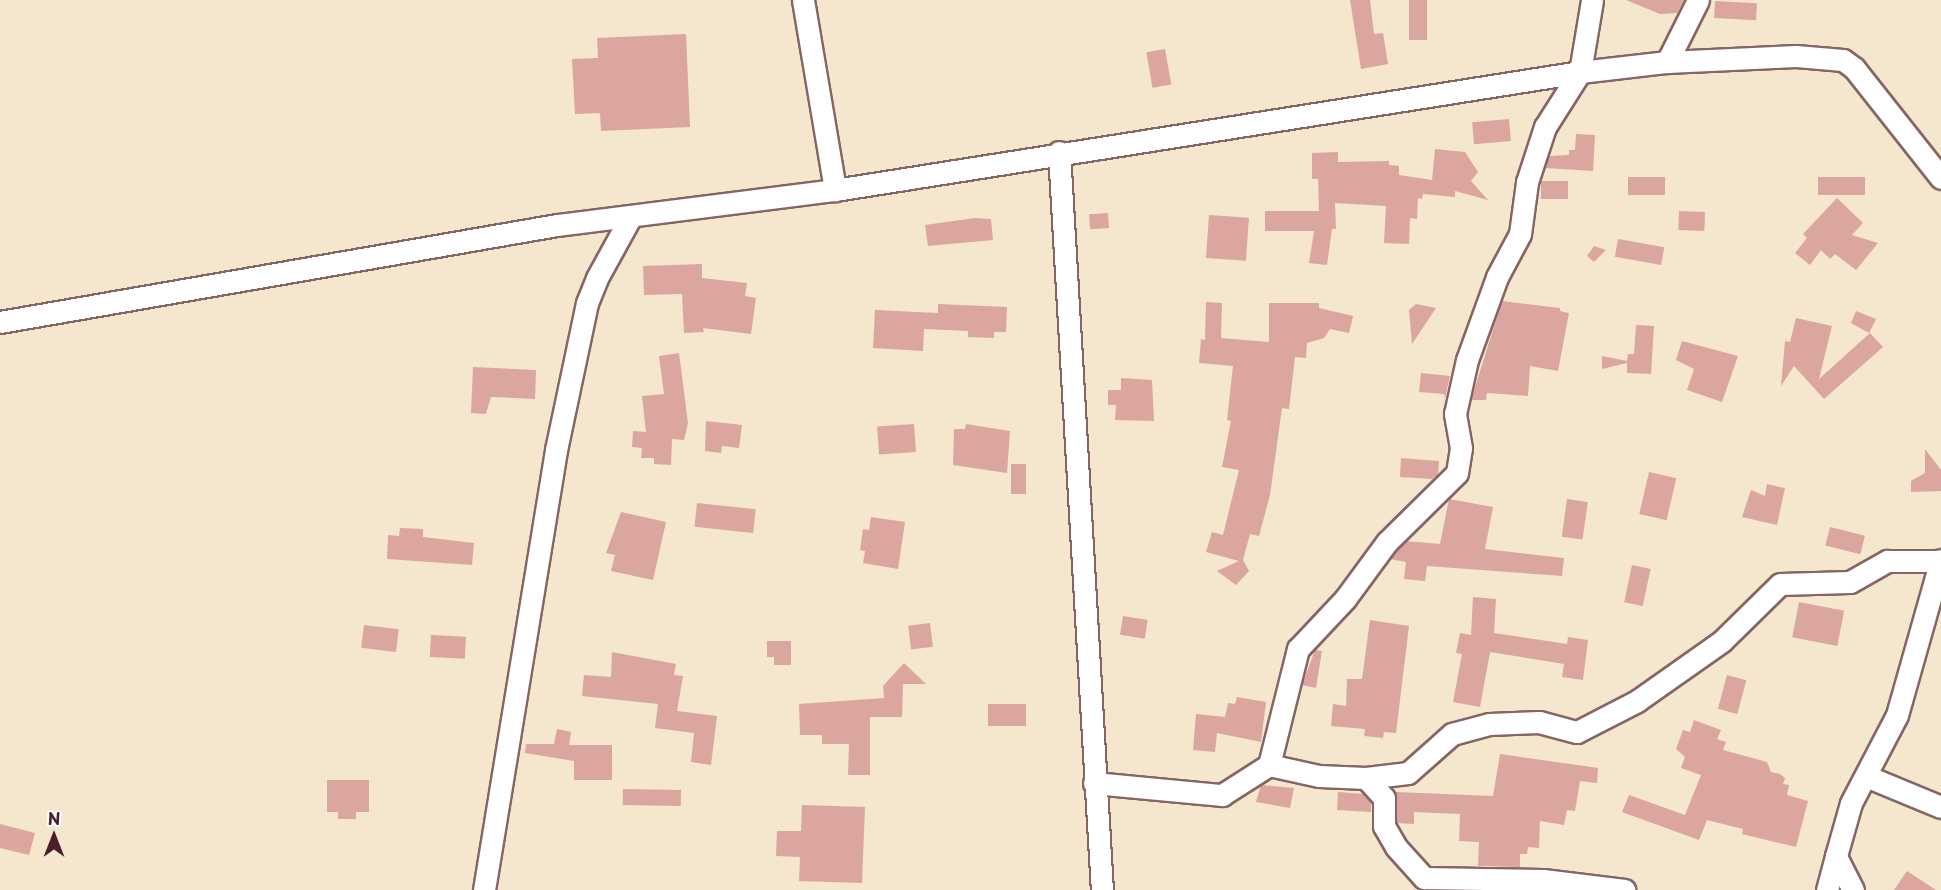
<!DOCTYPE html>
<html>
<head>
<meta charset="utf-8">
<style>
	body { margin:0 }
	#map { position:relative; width:1941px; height:890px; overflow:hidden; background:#f5e6ce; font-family:"Playpen Sans",sans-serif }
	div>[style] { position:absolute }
	.building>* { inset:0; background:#daa69f; transform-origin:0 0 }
	.roads { filter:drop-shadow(2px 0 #866564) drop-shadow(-2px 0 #866564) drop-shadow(0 2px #866564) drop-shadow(0 -2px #866564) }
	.minor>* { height:21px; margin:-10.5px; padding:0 10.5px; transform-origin:10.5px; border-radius:10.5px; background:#fff }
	span { translate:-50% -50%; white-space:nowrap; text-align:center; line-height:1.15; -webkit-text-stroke:4.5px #fff; paint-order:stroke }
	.north { position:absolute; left:24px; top:806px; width:60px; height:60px; -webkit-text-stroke:4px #fff; paint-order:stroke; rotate:0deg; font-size:16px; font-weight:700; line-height:24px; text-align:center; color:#4a1f2b }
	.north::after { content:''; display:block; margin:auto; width:21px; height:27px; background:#4a1f2b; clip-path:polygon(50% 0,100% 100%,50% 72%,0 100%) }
</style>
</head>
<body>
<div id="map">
	<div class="building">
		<i style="clip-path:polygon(1350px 0,1370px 0,1374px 34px,1383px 33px,1388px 64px,1361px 69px)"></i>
		<i style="left:1409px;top:0;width:18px;height:40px"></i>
		<i style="clip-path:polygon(1626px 0,1684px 0,1677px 13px,1660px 14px)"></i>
		<i style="left:1715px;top:1px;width:42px;height:17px;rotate:3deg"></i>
		<i style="clip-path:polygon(686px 34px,690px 127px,601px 131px,600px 113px,575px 114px,572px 59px,598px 58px,597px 38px)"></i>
		<i style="left:1165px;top:49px;width:36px;height:19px;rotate:80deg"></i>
		<i style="left:1509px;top:119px;width:22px;height:37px;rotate:85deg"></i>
		<i style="clip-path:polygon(1576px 134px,1595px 135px,1593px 171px,1545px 168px,1549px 156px,1569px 155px,1569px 150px,1575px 150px)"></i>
		<i style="clip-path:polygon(1435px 149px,1465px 152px,1478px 172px,1471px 181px,1488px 200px,1455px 191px,1455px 197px,1423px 194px,1422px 199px,1418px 198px,1417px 219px,1410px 218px,1409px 244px,1384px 243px,1386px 206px,1335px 203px,1336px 229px,1332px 229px,1327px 265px,1309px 263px,1314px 231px,1265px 231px,1265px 211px,1319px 211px,1318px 179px,1312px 179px,1312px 153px,1338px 152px,1338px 162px,1389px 161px,1389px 165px,1399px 166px,1399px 175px,1432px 180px)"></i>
		<i style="left:1628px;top:177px;width:37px;height:18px"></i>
		<i style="left:1818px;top:177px;width:47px;height:18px"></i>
		<i style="left:1541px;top:181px;width:27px;height:18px"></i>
		<i style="clip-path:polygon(1837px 198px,1863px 223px,1852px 235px,1878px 243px,1856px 270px,1835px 254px,1830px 259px,1821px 250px,1810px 265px,1795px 253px,1807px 238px,1803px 234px)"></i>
		<i style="left:1679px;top:211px;width:26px;height:19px;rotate:2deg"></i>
		<i style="left:1108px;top:213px;width:15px;height:19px;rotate:86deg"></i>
		<i style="left:1209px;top:215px;width:40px;height:43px;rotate:4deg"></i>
		<i style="clip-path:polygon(975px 218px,991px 219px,993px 240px,928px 246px,925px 225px)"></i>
		<i style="left:1618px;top:239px;width:47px;height:18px;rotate:10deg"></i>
		<i style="clip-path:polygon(1594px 246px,1606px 250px,1594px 262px,1587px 256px)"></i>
		<i style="clip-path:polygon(702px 264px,702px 278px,747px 283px,745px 296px,756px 298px,751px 334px,703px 328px,704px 332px,684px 333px,682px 294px,644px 295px,643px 266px)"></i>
		<i style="clip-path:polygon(1502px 301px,1560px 308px,1560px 311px,1569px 313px,1558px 371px,1530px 366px,1528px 396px,1487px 393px,1486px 400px,1471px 400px)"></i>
		<i style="clip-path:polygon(1206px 302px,1222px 303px,1221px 338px,1269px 342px,1269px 303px,1319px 303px,1319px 308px,1353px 316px,1349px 333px,1330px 329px,1324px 338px,1307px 343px,1306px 358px,1295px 357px,1289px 409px,1282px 408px,1270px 495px,1259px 536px,1250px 534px,1243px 560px,1249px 571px,1236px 585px,1217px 571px,1239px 561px,1206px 552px,1212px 532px,1223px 535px,1239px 470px,1222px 467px,1231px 421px,1227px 420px,1233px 366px,1199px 363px,1201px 339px,1205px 340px)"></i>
		<i style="clip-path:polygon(938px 304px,1007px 307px,1006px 332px,994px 332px,994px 338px,968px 337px,968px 331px,924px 329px,923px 351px,873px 348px,875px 310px,938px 313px)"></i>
		<i style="clip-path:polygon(1416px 304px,1436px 308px,1412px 344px,1409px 310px)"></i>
		<i style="clip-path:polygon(1856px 311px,1876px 319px,1869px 333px,1851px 323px)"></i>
		<i style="clip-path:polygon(1796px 318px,1832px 326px,1819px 379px,1870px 333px,1883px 347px,1824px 399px,1794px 366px,1781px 386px,1785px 341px,1790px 342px)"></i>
		<i style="clip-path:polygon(1636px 325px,1654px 326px,1651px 374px,1627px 373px,1627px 363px,1602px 369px,1602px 356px,1627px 361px,1628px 354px,1634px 354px)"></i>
		<i style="clip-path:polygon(1682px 341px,1738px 356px,1722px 402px,1687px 390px,1694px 369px,1676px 360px)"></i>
		<i style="clip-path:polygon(679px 353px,688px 423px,684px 440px,672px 439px,671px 465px,654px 464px,654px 458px,641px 458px,642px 448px,632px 447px,633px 431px,646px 432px,642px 396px,664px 394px,659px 356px)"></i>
		<i style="clip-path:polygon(473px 367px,536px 370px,535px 399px,491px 397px,486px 414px,471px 413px)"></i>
		<i style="clip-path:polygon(1421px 373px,1450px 376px,1445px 398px,1444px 394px,1419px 392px)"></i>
		<i style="clip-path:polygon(1121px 378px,1152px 380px,1154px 421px,1115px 420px,1116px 405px,1108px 405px,1108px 390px,1121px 390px)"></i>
		<i style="clip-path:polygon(706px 421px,742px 425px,739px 448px,722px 446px,721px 453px,705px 451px)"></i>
		<i style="left:914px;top:424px;width:28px;height:37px;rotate:86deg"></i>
		<i style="clip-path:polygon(966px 424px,1010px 431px,1007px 473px,953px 465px,954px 429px,965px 429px)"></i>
		<i style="clip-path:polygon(1925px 449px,1941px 470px,1941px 491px,1911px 492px,1911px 481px,1925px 473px)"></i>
		<i style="clip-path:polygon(1401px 458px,1439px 461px,1438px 474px,1432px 479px,1400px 477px)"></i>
		<i style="left:1011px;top:464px;width:15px;height:30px"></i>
		<i style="left:1649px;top:472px;width:28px;height:43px;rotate:13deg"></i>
		<i style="clip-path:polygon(1767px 484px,1785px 488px,1777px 525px,1742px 517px,1751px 490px,1765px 496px)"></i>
		<i style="clip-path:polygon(1449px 499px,1493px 507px,1485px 549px,1564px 558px,1562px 576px,1427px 566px,1425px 581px,1404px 579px,1406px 562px,1390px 559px,1406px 541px,1440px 544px)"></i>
		<i style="left:1567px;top:499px;width:21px;height:38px;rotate:8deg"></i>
		<i style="left:697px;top:503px;width:59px;height:24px;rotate:6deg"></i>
		<i style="clip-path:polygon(621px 512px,666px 522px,653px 580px,611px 571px,615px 555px,606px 553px)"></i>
		<i style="clip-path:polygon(871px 517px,905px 522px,898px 569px,863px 563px,865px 551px,860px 550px,863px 529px,869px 530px)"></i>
		<i style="left:1830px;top:527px;width:36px;height:19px;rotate:14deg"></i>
		<i style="clip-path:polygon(400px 528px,423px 529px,423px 537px,474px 543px,472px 565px,387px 559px,388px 535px,399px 536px)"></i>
		<i style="left:1632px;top:565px;width:19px;height:38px;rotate:12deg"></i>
		<i style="clip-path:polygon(1473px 597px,1496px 599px,1494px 633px,1567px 644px,1568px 637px,1588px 640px,1583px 680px,1562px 677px,1564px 664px,1490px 652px,1480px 707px,1453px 702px,1462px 654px,1456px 653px,1460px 633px,1471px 635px)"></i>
		<i style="left:1799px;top:602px;width:46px;height:36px;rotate:11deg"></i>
		<i style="left:1123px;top:616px;width:25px;height:19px;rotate:9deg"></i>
		<i style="clip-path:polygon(1370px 620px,1409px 626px,1396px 733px,1384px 732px,1383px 738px,1364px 736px,1365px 729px,1331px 726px,1333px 704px,1346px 706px,1347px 679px,1362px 679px)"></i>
		<i style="left:930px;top:623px;width:24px;height:22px;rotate:83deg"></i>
		<i style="left:364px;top:625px;width:35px;height:23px;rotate:7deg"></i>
		<i style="left:431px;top:635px;width:35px;height:22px;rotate:3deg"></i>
		<i style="clip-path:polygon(767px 641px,791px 641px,791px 665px,774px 665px,774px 657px,767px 657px)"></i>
		<i style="clip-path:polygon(1315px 650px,1322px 651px,1316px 688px,1302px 685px)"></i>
		<i style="clip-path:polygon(612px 652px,676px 664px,674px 675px,683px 676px,677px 711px,717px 716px,711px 765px,691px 762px,694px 733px,655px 728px,658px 704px,582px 696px,584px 675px,611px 677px)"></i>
		<i style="clip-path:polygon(904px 663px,926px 684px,903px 684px,902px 717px,870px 717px,870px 775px,848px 775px,849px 744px,822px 744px,822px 735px,800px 735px,799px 704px,884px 698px,883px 686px)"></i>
		<i style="left:1727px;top:675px;width:20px;height:35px;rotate:15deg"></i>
		<i style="clip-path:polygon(1237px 697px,1266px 702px,1261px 742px,1217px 733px,1215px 752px,1193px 750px,1196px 714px,1225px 717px,1228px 703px,1235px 704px)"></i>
		<i style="left:988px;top:704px;width:38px;height:22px"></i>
		<i style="clip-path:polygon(1694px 720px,1721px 730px,1717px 739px,1726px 742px,1723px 750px,1767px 762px,1771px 772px,1780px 774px,1785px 778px,1783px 784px,1789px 785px,1787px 795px,1808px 801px,1796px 847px,1742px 834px,1743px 829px,1707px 820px,1699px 840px,1622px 812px,1629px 795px,1685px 815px,1701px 775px,1681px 768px,1685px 757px,1676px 749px,1683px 730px,1690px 732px)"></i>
		<i style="clip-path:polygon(557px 729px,571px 732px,569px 745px,612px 745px,612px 780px,574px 780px,574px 761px,525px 753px,526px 744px,554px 744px)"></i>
		<i style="clip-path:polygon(1500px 754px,1598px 768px,1597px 783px,1580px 781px,1575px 811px,1567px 810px,1564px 825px,1540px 821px,1539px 848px,1528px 847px,1527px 854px,1520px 854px,1520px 867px,1478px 866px,1479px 842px,1459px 841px,1460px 814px,1414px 812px,1414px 824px,1397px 823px,1396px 792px,1493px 796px)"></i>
		<i style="clip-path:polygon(327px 780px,369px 780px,369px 812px,356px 812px,356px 819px,338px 819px,338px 812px,327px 812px)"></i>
		<i style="clip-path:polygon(1261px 785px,1294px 788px,1290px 808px,1256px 802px)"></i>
		<i style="left:623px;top:789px;width:58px;height:16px;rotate:1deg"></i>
		<i style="clip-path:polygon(1338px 792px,1363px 794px,1371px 803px,1371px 812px,1337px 810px)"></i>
		<i style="clip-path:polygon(802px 805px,865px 807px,862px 883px,799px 881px,800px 857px,776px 856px,777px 831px,801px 831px)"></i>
		<i style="clip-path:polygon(0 824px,35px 833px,29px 855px,0 848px)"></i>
		<i style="clip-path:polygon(1907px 871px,1936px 890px,1894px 890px)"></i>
	</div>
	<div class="roads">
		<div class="minor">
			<i style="left:803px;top:0;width:193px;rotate:80.4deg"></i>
			<i style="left:1667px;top:62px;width:69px;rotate:-63.4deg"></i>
			<i style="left:1059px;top:152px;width:739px;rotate:86.67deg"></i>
			<i style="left:0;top:322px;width:565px;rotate:-9.88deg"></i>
			<i style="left:557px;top:225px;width:280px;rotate:-7.2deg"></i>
			<i style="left:835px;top:190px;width:754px;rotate:-9deg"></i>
			<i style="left:1580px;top:72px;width:88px;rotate:-6.6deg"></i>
			<i style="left:1667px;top:62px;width:129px;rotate:-2.7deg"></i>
			<i style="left:1796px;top:56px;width:47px;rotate:4.9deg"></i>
			<i style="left:1843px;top:60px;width:14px;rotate:36deg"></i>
			<i style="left:1854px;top:68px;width:140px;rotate:51.7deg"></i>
			<i style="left:1269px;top:765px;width:120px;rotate:-76deg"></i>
			<i style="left:1298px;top:649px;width:69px;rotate:-46.8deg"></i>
			<i style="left:1345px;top:599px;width:71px;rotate:-53.6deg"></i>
			<i style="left:1387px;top:542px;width:98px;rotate:-44.6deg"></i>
			<i style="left:1457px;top:473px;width:25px;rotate:-81deg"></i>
			<i style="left:1461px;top:448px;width:35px;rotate:-100deg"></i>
			<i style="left:1455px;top:414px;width:55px;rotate:-77.5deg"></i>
			<i style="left:1467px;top:360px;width:88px;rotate:-70.1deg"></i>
			<i style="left:1497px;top:277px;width:49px;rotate:-61.9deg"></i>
			<i style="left:1520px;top:234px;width:52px;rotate:-82.3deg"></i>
			<i style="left:1527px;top:182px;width:58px;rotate:-71.9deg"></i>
			<i style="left:1545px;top:127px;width:65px;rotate:-57.5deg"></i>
			<i style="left:1580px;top:72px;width:73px;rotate:-80.5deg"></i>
			<i style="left:1866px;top:776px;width:81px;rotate:22.5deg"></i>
			<i style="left:1366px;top:778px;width:27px;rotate:48deg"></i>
			<i style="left:1384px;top:798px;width:28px;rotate:90deg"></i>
			<i style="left:1384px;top:826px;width:24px;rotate:60deg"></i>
			<i style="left:1396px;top:847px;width:42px;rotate:47.9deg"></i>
			<i style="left:1424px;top:878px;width:119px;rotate:1deg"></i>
			<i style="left:1543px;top:880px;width:82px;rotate:7deg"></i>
			<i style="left:1094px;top:783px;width:129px;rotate:5.4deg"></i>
			<i style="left:1222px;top:795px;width:56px;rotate:-32.6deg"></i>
			<i style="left:1269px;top:765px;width:51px;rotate:12.4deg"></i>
			<i style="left:1319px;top:776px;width:47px;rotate:2.4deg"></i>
			<i style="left:1366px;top:778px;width:42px;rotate:-6.8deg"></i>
			<i style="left:1408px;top:773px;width:59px;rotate:-41.6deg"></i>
			<i style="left:1452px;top:734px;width:38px;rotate:-15deg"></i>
			<i style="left:1489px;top:724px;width:50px;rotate:-2.3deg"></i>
			<i style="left:1539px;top:722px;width:39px;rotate:15deg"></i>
			<i style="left:1577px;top:732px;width:68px;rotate:-27.3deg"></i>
			<i style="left:1637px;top:701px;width:104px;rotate:-35.2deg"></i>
			<i style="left:1722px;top:641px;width:81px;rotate:-44.5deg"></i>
			<i style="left:1780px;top:584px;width:70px;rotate:-1.6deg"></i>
			<i style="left:1850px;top:582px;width:43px;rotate:-29.6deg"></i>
			<i style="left:1887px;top:561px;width:54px"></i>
			<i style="left:484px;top:890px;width:446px;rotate:-80.7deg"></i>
			<i style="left:556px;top:450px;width:150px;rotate:-78.1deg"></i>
			<i style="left:587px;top:303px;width:27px;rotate:-68deg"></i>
			<i style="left:597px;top:278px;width:68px;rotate:-61.2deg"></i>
			<i style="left:1827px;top:890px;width:35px;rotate:-75deg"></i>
			<i style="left:1853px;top:890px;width:38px;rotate:-117deg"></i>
			<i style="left:1836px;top:856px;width:55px;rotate:-74.2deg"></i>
			<i style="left:1851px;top:803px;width:99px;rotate:-62.4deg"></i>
			<i style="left:1897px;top:715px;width:161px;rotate:-74.2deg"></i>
		</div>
	</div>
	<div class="north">N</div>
</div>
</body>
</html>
